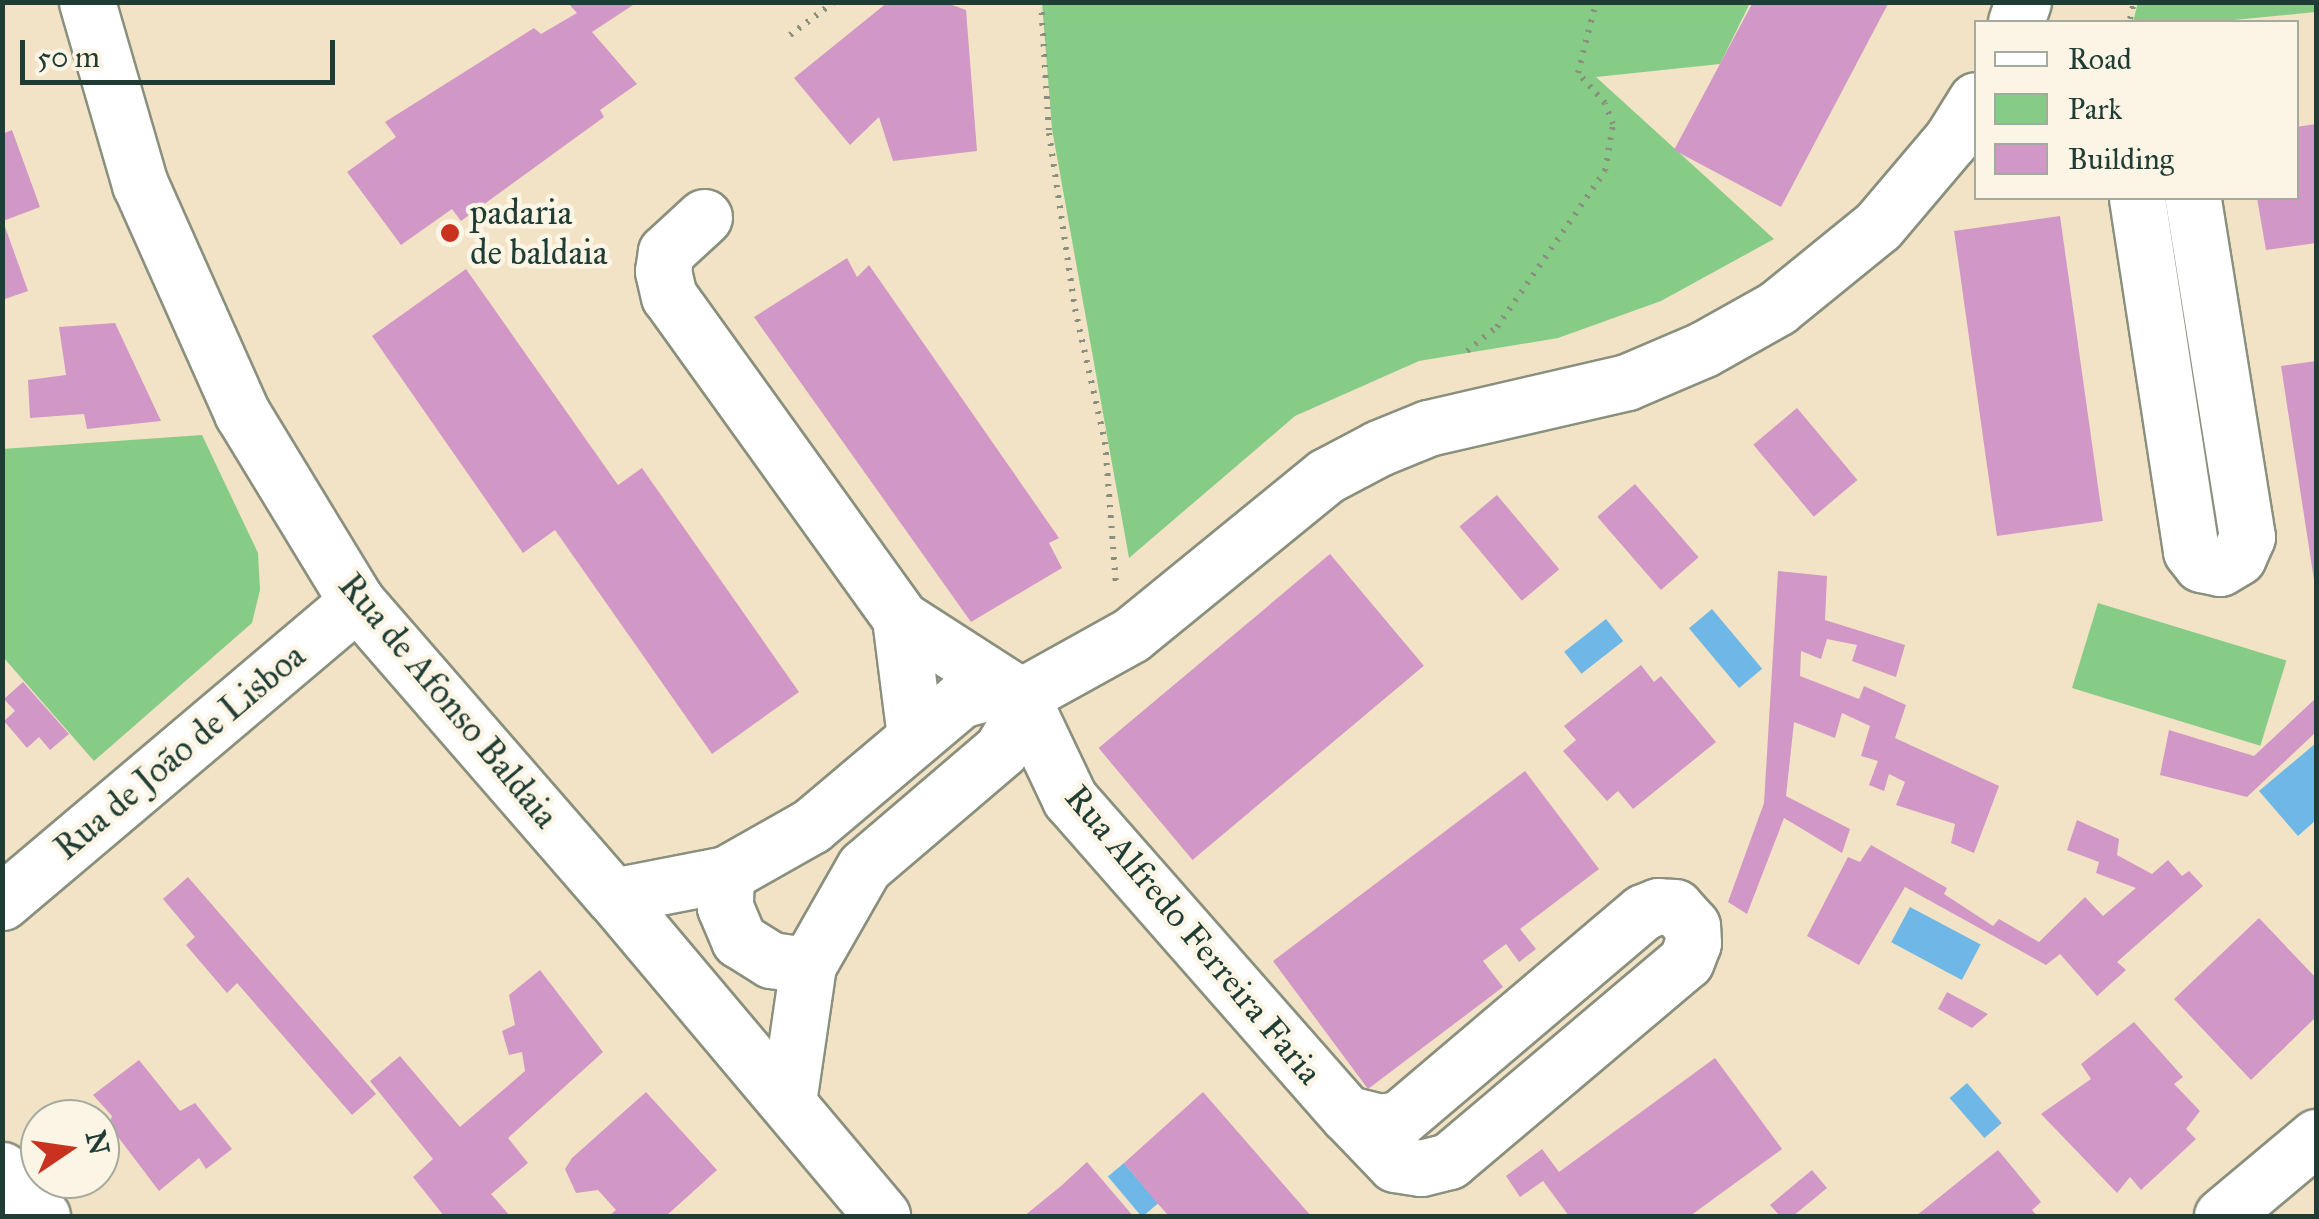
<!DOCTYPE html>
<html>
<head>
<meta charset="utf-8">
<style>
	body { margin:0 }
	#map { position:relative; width:2319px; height:1219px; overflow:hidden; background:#f3e3c6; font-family:"IM FELL Great Primer",serif }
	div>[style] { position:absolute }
	.green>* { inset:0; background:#87cc86; transform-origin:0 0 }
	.water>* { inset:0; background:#6eb7e6; transform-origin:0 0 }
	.building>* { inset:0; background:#d197c6; transform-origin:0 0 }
	.path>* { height:6px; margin-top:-3px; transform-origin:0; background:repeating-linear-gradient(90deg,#89907d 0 2.5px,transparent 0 10.5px) }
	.roads { filter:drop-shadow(2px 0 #89907d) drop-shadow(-2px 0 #89907d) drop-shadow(0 2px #89907d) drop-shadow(0 -2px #89907d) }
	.minor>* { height:55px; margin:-27.5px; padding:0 27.5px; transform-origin:27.5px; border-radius:27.5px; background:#fff }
	.major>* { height:55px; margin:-27.5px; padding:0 27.5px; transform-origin:27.5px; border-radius:27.5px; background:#fff }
	.dots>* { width:28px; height:28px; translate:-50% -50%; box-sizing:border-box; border:5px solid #fcf5e5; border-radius:50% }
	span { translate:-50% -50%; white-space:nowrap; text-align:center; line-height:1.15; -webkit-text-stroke:9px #fcf5e5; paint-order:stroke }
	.poi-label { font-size:35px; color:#1f3d34 }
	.left { translate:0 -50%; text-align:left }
	.street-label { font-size:35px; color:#1f3d34 }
	.frame { position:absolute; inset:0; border:5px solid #1f3d34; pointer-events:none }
	.legend { position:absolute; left:1974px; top:20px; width:325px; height:180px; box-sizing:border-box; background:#fcf5e5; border:2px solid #a4ab9e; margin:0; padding:12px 18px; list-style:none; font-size:30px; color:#1f3d34 }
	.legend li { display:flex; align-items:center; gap:20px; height:50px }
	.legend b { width:50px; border:2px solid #a4ab9e }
	.north { position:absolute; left:20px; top:1099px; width:100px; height:100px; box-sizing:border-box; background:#fcf5e5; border:2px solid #a4ab9e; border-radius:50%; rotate:77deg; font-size:28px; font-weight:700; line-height:40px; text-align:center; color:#1f3d34 }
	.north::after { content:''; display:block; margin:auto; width:35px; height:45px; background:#c8321e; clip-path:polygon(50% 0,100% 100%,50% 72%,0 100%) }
	.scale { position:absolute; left:20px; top:40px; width:315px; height:45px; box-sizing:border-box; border:5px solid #1f3d34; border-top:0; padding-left:12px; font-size:30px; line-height:35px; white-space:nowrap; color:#1f3d34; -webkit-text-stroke:8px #fcf5e5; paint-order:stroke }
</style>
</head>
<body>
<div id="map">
	<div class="green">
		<i style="clip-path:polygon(2138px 2px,2316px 3px,2316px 12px,2213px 22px,2133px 22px)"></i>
		<i style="clip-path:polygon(1042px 3px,1750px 3px,1720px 64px,1596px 77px,1774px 239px,1661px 301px,1558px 338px,1419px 361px,1295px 416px,1129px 558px,1052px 129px)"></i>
		<i style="clip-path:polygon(202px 435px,258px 553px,260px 590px,252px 623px,94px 761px,3px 657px,2px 449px)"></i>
		<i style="left:2098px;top:603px;width:197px;height:89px;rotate:17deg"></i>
	</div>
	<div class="water">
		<i style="left:1712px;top:609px;width:78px;height:30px;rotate:50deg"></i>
		<i style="left:1606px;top:619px;width:28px;height:53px;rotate:52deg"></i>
		<i style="clip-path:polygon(2316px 743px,2316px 820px,2298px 836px,2259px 791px)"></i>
		<i style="left:1910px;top:907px;width:80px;height:40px;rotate:28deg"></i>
		<i style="left:1967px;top:1083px;width:53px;height:23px;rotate:49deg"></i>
		<i style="left:1124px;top:1163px;width:53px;height:21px;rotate:50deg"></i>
	</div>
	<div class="building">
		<i style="clip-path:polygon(888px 2px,944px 2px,966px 10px,977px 151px,893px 161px,879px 117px,850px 145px,794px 78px)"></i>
		<i style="clip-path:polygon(1753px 2px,1889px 2px,1781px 207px,1674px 150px)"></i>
		<i style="clip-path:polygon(568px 3px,636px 3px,592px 32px,637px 84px,600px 110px,604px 117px,461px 221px,452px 209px,401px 245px,347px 172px,396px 137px,385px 122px,534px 28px,541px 34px,577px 13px)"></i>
		<i style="clip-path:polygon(2316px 124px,2316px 243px,2266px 250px,2257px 198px,2296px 198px,2296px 127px)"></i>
		<i style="clip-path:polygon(12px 130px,40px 207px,3px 221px,28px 291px,2px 300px,2px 134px)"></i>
		<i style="left:2060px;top:216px;width:308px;height:107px;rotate:82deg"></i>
		<i style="clip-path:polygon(847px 258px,857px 277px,869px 265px,1059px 538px,1049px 543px,1062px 568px,971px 622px,754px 317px)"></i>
		<i style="clip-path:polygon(466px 269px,618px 485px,642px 468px,799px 692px,712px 754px,555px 530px,523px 553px,372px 336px)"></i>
		<i style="clip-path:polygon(115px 323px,161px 421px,87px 429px,84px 414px,30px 418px,28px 380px,66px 375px,59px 327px)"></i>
		<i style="clip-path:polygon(2316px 361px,2316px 580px,2314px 580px,2281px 366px)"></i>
		<i style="left:1797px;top:408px;width:94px;height:57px;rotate:50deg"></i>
		<i style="left:1635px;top:484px;width:97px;height:50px;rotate:49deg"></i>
		<i style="left:1497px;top:495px;width:97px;height:49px;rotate:50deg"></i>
		<i style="left:1330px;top:554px;width:146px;height:302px;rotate:50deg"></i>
		<i style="clip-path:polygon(1778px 571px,1827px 576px,1825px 620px,1905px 645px,1896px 677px,1852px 661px,1857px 645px,1827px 639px,1821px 659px,1801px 651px,1800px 676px,1859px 699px,1864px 686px,1906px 705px,1895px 738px,1999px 786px,1974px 853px,1951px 843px,1955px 824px,1896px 805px,1905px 782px,1889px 774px,1884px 791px,1869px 785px,1878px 761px,1861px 756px,1870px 726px,1842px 713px,1835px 738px,1794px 722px,1786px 796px,1850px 829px,1842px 853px,1784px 818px,1747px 914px,1728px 902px,1764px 803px)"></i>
		<i style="clip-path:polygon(1641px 665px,1654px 682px,1661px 676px,1716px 742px,1633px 809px,1618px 791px,1607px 801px,1563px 751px,1576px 740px,1564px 726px)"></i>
		<i style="clip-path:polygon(23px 682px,69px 734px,50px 750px,39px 737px,27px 748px,4px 721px,15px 711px,4px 699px)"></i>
		<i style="clip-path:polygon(2316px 698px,2316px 732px,2247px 797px,2160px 775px,2169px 730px,2254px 756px)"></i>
		<i style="clip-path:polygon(1525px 771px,1599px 869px,1520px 929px,1536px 949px,1519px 962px,1506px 944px,1483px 961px,1503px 987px,1368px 1089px,1273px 961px)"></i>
		<i style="clip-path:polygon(2077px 820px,2119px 839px,2117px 855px,2152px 874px,2168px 860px,2182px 876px,2189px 871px,2203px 886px,2117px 962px,2126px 970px,2097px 996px,2060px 954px,2046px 965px,1905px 887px,1859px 965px,1807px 936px,1848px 857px,1860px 862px,1871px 845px,1947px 888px,1944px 894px,1993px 926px,1999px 919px,2039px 942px,2085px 897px,2103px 916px,2136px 888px,2096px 873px,2099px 862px,2067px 850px)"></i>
		<i style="clip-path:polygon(188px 877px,376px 1094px,352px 1115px,237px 983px,227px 993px,186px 945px,195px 937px,163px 899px)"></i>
		<i style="clip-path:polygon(2259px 918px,2316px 978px,2316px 1017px,2251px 1080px,2174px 999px)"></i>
		<i style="clip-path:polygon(540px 970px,603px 1052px,508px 1138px,528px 1163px,491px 1194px,510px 1216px,444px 1216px,413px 1177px,433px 1159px,370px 1081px,400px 1056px,460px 1127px,525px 1071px,522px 1052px,509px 1055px,502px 1031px,515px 1025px,509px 995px)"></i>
		<i style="clip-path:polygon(1947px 992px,1988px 1014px,1972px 1028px,1938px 1009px)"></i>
		<i style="clip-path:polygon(2134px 1022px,2183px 1077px,2174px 1084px,2200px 1111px,2186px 1129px,2196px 1139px,2141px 1190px,2130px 1177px,2117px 1193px,2041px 1114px,2091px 1079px,2081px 1064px)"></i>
		<i style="clip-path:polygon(1715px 1058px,1782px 1149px,1690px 1216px,1569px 1216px,1543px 1181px,1520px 1197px,1506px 1176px,1542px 1149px,1559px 1172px)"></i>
		<i style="clip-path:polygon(139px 1060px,180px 1111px,195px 1103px,232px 1149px,206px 1169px,199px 1158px,159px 1191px,109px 1125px,112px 1116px,93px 1095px)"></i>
		<i style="clip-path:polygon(646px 1092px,717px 1170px,666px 1216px,609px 1216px,616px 1210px,598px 1190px,576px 1193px,565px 1169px,572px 1158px)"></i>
		<i style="clip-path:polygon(1203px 1092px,1311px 1216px,1169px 1216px,1158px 1204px,1124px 1163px)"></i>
		<i style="clip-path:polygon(1998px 1150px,2041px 1202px,2032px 1210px,2037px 1216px,1916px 1216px)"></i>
		<i style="clip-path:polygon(1087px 1162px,1133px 1216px,1024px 1216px,1061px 1186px)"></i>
		<i style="clip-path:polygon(1812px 1170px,1827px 1188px,1793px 1216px,1780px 1216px,1770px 1205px)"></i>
	</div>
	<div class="path">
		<i style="left:1041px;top:2px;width:131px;rotate:86.5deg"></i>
		<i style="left:1049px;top:133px;width:178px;rotate:81.6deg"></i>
		<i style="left:1075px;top:309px;width:136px;rotate:77.3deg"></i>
		<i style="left:1105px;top:442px;width:143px;rotate:85.6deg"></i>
		<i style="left:2130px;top:19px;width:17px;rotate:-77deg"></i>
		<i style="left:790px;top:35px;width:55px;rotate:-36.9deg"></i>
		<i style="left:1467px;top:351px;width:38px;rotate:-39deg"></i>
		<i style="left:1497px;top:327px;width:190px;rotate:-55.3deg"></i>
		<i style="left:1605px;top:171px;width:48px;rotate:-80.3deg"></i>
		<i style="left:1613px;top:124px;width:22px;rotate:-111deg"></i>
		<i style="left:1605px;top:103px;width:40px;rotate:-132deg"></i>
		<i style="left:1578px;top:73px;width:73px;rotate:-75.8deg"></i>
	</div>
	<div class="roads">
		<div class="minor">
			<i style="left:87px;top:2px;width:190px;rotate:73.8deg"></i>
			<i style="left:140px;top:184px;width:251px;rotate:66deg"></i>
			<i style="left:242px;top:413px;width:221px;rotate:58.7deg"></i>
			<i style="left:357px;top:602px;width:390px;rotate:49deg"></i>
			<i style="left:613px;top:896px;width:418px;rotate:49.9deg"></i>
			<i style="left:2016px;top:22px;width:21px;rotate:-71deg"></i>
			<i style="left:2137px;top:198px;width:357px;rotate:81.3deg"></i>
			<i style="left:2191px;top:551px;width:16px;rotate:52deg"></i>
			<i style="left:2201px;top:564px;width:19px;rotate:12deg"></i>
			<i style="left:2220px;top:568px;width:21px;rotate:-31deg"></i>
			<i style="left:2238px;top:557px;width:22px;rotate:-66deg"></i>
			<i style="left:2247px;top:537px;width:343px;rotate:-99.1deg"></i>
			<i style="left:704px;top:217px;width:52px;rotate:137.4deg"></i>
			<i style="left:666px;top:252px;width:19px;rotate:99deg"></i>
			<i style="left:663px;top:271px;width:26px;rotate:77deg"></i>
			<i style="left:669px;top:296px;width:396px;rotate:54.3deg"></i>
			<i style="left:900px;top:618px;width:144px;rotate:32.8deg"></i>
			<i style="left:900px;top:618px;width:119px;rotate:82.8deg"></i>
			<i style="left:1021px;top:696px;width:114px;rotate:64.6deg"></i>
			<i style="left:1070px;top:799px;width:419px;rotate:48.7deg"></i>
			<i style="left:1347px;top:1114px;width:69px;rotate:46.2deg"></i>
			<i style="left:1395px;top:1164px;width:26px;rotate:9deg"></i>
			<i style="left:1421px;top:1168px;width:29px;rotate:-14deg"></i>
			<i style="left:1449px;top:1161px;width:310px;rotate:-40.2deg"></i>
			<i style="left:1686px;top:961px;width:19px;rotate:-69deg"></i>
			<i style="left:1693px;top:943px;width:17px;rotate:-93deg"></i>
			<i style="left:1692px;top:926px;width:25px;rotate:-132deg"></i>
			<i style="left:1675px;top:907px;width:17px;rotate:-177deg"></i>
			<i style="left:1658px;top:906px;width:16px;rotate:158deg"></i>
			<i style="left:1643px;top:912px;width:320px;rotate:139.7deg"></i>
			<i style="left:1399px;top:1119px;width:19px;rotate:171deg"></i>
			<i style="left:1380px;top:1122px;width:34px;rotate:-166deg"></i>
			<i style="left:1021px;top:696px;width:126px;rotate:-29deg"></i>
			<i style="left:1131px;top:635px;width:252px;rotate:-39.2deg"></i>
			<i style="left:1326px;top:476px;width:60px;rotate:-27.8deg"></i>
			<i style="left:1379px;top:448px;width:53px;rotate:-22.2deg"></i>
			<i style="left:1428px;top:428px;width:204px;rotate:-13deg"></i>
			<i style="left:1627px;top:382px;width:84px;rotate:-23.2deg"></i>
			<i style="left:1704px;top:349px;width:84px;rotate:-29.3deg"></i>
			<i style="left:1777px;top:308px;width:130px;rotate:-39.1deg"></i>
			<i style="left:1878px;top:226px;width:113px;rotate:-49.7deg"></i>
			<i style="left:1951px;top:140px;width:47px;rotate:-58deg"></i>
			<i style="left:726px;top:874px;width:33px;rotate:92deg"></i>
			<i style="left:725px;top:907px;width:36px;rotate:67deg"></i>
			<i style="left:739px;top:940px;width:38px;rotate:32deg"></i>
			<i style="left:771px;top:960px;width:37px;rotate:8deg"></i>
			<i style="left:613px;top:896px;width:115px;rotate:-11deg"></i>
			<i style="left:726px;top:874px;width:98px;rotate:-29.5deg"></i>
			<i style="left:811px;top:826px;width:195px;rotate:-40.2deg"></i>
			<i style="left:960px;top:700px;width:30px;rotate:-15deg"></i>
			<i style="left:989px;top:692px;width:32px;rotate:7deg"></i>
			<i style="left:1021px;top:696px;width:29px;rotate:100deg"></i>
			<i style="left:1016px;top:725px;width:29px;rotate:121deg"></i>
			<i style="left:1001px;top:750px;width:180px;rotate:139.5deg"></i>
			<i style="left:864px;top:867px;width:113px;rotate:119.7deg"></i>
			<i style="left:808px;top:965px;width:138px;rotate:98.3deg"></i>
			<i style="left:2px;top:902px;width:465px;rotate:-40.2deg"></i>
			<i style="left:2222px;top:1216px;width:123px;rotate:-40deg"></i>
		</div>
		<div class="major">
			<i style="left:2px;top:1170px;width:61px;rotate:49deg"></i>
		</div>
	</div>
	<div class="dots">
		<i style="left:450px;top:233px;background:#c8321e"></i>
	</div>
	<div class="poi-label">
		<span class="left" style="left:470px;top:233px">padaria<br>de baldaia</span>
	</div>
	<div class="street-label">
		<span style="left:448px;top:701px;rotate:50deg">Rua de Afonso Baldaia</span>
		<span style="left:180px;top:752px;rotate:-40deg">Rua de João de Lisboa</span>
		<span style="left:1193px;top:935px;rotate:50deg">Rua Alfredo Ferreira Faria</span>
	</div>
	<div class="frame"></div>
	<ul class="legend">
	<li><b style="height:12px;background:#fff"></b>Road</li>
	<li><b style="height:28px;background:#87cc86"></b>Park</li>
	<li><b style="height:28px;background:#d197c6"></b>Building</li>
	</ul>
	<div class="north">N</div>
	<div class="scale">50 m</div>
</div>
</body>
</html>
